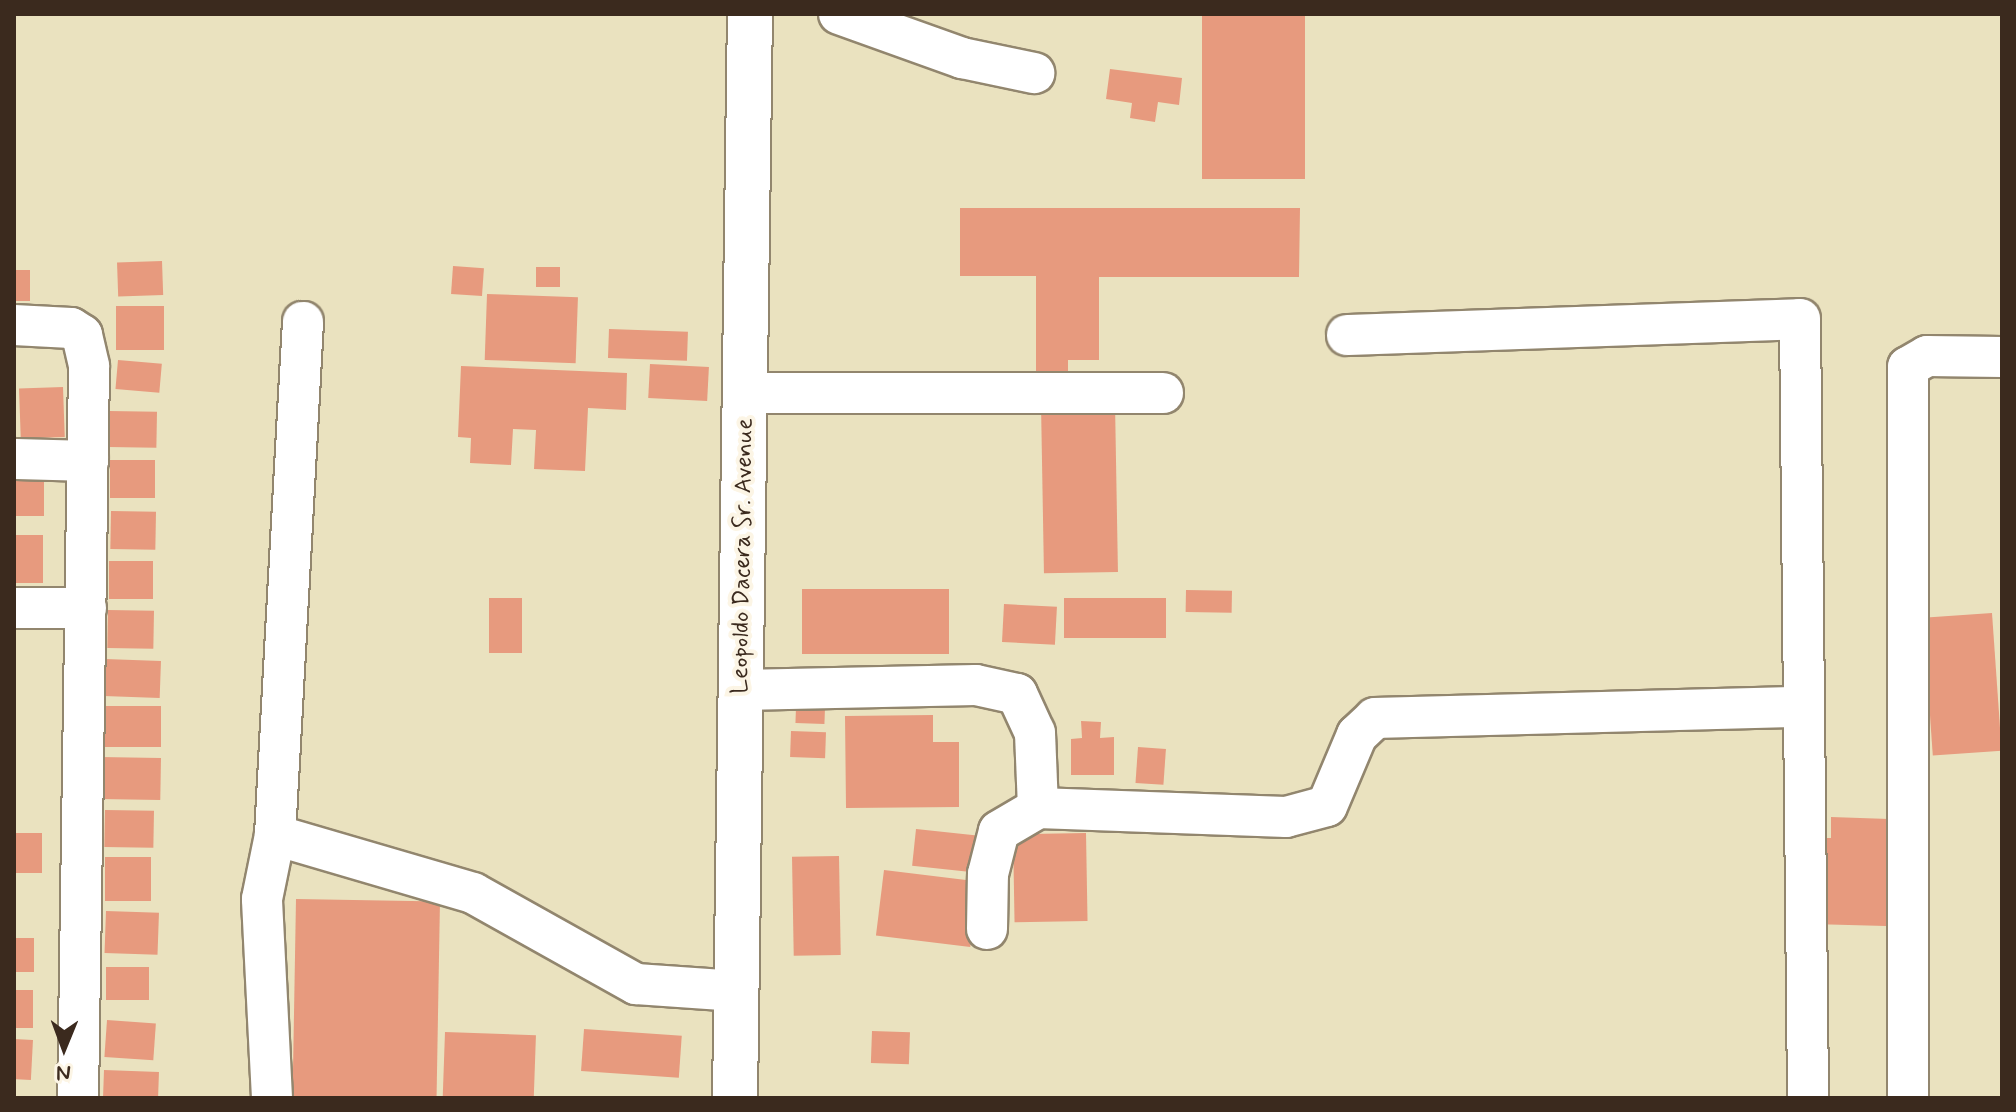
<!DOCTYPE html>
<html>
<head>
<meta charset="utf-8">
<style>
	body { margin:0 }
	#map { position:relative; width:2016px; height:1112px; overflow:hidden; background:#eae2bf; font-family:Mynerve,sans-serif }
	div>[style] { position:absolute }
	.building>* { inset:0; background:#e79a7e; transform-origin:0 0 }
	.roads { filter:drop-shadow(2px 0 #92866e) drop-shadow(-2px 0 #92866e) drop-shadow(0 2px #92866e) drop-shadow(0 -2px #92866e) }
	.minor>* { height:40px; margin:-20px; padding:0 20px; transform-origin:20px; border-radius:20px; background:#fff }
	.major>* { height:44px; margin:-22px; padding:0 22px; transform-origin:22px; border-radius:22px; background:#fff }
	span { translate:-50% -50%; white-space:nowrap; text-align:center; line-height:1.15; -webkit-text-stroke:8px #fcf5e5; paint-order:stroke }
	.street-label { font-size:24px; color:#3b2a1e }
	.frame { position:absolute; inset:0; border:16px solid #3b2a1e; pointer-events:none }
	.north { position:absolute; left:24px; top:1008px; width:80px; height:80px; -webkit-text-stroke:6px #fcf5e5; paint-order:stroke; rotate:181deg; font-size:22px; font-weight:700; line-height:32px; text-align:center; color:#3b2a1e }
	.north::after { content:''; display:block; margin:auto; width:28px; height:36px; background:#3b2a1e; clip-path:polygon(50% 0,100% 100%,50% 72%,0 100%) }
</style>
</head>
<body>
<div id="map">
	<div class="building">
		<i style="left:1202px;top:14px;width:103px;height:165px"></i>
		<i style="clip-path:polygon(1110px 69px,1182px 78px,1179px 105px,1158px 102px,1155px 122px,1130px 118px,1132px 103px,1106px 99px)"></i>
		<i style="clip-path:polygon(960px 208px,1300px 208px,1299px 277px,1099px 277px,1099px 360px,1068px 360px,1068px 378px,1036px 378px,1036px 276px,960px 276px)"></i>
		<i style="left:162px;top:261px;width:34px;height:45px;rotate:88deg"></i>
		<i style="left:453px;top:266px;width:31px;height:28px;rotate:4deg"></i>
		<i style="left:536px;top:267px;width:24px;height:20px"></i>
		<i style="left:14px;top:270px;width:16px;height:31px"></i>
		<i style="left:487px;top:294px;width:91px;height:66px;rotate:2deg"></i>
		<i style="left:116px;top:306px;width:48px;height:44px"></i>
		<i style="left:609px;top:329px;width:79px;height:29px;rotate:2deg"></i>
		<i style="left:118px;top:360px;width:44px;height:29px;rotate:5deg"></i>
		<i style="left:650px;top:364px;width:59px;height:34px;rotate:3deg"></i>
		<i style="clip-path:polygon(461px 366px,627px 373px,626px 410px,588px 408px,585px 471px,534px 469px,536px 430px,513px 429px,511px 465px,470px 463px,471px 438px,458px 437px)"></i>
		<i style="left:63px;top:387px;width:50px;height:44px;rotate:88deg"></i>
		<i style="left:1115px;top:403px;width:169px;height:74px;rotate:89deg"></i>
		<i style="left:109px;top:411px;width:48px;height:36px;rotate:1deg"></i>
		<i style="left:110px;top:460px;width:45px;height:38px"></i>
		<i style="left:16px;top:480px;width:28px;height:36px"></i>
		<i style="left:111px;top:511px;width:45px;height:38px;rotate:1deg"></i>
		<i style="left:15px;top:535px;width:28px;height:48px"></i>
		<i style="left:109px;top:561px;width:44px;height:38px"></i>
		<i style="left:802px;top:589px;width:147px;height:65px"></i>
		<i style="left:1186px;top:590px;width:46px;height:22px;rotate:1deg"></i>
		<i style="left:522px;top:598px;width:55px;height:33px;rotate:90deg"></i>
		<i style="left:1166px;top:598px;width:40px;height:102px;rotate:90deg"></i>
		<i style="left:1004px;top:604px;width:53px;height:38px;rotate:3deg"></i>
		<i style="left:108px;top:610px;width:46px;height:38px;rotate:1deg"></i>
		<i style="left:1992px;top:613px;width:138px;height:69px;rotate:86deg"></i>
		<i style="left:105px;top:659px;width:56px;height:37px;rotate:2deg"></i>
		<i style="left:104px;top:706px;width:57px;height:41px"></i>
		<i style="left:796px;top:707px;width:29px;height:16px;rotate:2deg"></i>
		<i style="clip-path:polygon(933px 715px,933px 742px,959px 742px,959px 807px,846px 808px,845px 716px)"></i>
		<i style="clip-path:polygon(1081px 721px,1101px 722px,1100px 738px,1114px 737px,1114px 775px,1071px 775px,1071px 739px,1082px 738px)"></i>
		<i style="left:791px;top:731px;width:35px;height:26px;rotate:2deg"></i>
		<i style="left:1138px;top:747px;width:28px;height:36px;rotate:4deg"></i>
		<i style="left:100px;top:757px;width:61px;height:42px;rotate:1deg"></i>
		<i style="left:105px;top:810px;width:49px;height:37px;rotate:1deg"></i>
		<i style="clip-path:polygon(1831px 817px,1889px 819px,1886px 926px,1811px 924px,1813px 838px,1831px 838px)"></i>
		<i style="left:916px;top:829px;width:66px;height:37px;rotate:6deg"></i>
		<i style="left:14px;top:833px;width:28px;height:40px"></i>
		<i style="left:1086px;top:833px;width:88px;height:73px;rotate:89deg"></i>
		<i style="left:839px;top:856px;width:99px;height:47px;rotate:89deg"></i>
		<i style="left:105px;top:857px;width:46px;height:44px"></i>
		<i style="left:884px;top:870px;width:95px;height:66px;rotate:7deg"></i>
		<i style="left:296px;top:899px;width:144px;height:199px;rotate:1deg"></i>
		<i style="left:106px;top:911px;width:53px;height:42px;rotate:2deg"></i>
		<i style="left:14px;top:938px;width:20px;height:34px"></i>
		<i style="left:106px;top:967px;width:43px;height:33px"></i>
		<i style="left:14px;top:990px;width:19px;height:38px"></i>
		<i style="left:107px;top:1020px;width:49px;height:37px;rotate:4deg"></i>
		<i style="left:584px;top:1029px;width:98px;height:42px;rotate:4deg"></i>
		<i style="left:872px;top:1031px;width:38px;height:32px;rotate:2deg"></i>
		<i style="left:445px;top:1032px;width:91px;height:66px;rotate:2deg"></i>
		<i style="left:14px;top:1039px;width:19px;height:40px;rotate:3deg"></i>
		<i style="left:104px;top:1070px;width:55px;height:28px;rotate:2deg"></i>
	</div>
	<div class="roads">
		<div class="minor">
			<i style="left:839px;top:14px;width:131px;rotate:19.7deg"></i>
			<i style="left:962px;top:58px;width:74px;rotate:11.8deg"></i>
			<i style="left:14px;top:325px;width:57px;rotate:3deg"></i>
			<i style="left:71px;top:328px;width:13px;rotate:32deg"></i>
			<i style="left:82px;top:335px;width:32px;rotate:77deg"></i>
			<i style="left:89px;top:366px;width:732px;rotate:90.86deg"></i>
			<i style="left:1347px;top:335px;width:453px;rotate:-2deg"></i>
			<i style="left:1800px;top:319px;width:779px;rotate:89.41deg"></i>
			<i style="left:745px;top:393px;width:418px"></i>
			<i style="left:14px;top:459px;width:74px;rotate:1.5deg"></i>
			<i style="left:14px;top:608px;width:72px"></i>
			<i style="left:741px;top:690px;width:235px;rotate:-1.2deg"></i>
			<i style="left:976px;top:685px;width:42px;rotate:12.4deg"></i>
			<i style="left:1017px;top:694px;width:43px;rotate:65.2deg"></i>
			<i style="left:1035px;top:733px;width:75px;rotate:87.7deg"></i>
			<i style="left:1038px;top:808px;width:248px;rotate:2.1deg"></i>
			<i style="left:1286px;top:817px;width:42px;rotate:-15deg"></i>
			<i style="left:1327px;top:806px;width:77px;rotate:-67.1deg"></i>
			<i style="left:1357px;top:735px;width:25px;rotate:-43deg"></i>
			<i style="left:1375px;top:718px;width:426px;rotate:-1.5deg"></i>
			<i style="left:275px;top:835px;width:206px;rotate:16.3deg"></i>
			<i style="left:473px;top:893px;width:187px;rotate:29.2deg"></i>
			<i style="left:636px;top:984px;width:101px;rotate:4deg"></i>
			<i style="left:987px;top:929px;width:55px;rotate:-89deg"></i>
			<i style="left:988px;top:874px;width:44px;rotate:-75.7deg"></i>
			<i style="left:999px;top:831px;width:45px;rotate:-30.5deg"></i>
			<i style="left:272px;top:1098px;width:199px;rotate:-92.9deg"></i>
			<i style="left:262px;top:899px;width:65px;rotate:-78.5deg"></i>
			<i style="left:275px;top:835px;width:514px;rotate:-86.88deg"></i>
			<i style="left:1908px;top:1098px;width:731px;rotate:-90deg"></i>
			<i style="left:1908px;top:367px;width:22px;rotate:-30deg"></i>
			<i style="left:1927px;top:356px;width:75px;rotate:0.8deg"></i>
		</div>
		<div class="major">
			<i style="left:735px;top:1098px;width:1084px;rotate:-89.21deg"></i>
		</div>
	</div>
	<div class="street-label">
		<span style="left:743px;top:556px;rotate:-89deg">Leopoldo Dacera Sr. Avenue</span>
	</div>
	<div class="frame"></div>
	<div class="north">N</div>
</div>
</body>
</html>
